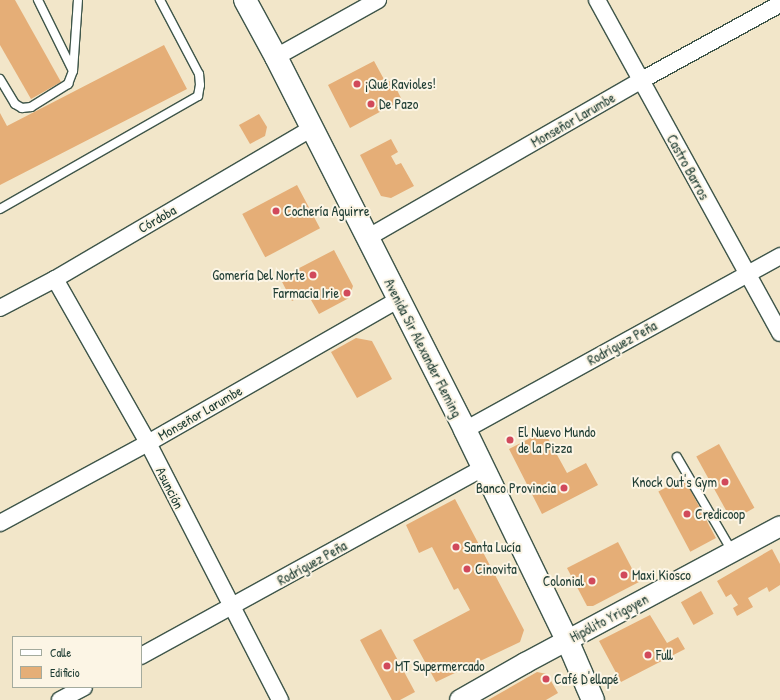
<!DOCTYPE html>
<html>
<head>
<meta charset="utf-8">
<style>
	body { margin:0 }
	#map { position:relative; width:780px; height:700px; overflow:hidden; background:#f2e6c9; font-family:"Patrick Hand",sans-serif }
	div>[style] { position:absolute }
	.building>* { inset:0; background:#e5ae77; transform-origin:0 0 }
	.roads { filter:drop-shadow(1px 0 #3f564a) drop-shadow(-1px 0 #3f564a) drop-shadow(0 1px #3f564a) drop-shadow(0 -1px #3f564a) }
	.service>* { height:8px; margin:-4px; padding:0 4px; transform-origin:4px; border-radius:4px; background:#fff }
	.minor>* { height:16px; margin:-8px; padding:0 8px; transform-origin:8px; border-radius:8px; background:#fff }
	.tertiary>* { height:20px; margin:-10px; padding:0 10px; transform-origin:10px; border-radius:10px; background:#fff }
	.secondary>* { height:22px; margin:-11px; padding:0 11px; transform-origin:11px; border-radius:11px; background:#fff }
	.dots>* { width:11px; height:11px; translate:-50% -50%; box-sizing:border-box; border:2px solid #fcf5e5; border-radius:50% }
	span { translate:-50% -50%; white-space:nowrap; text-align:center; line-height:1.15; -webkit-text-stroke:4px #fcf5e5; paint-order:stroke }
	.poi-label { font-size:14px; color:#1f3d34 }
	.left { translate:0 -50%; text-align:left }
	.right { translate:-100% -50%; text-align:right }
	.street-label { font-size:14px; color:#1f3d34 }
	.legend { position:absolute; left:12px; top:636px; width:130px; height:52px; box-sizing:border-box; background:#fcf5e5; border:1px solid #a4ab9e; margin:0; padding:5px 7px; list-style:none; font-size:12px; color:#1f3d34 }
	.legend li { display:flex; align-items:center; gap:8px; height:20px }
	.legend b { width:20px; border:1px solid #a4ab9e }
</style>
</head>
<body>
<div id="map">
	<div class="building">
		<i style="clip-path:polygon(0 0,15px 0,61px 82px,31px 99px,0 45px)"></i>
		<i style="clip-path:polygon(164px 45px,187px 89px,0 185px,0 113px,7px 126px)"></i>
		<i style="clip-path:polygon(374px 61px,386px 83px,392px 80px,402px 100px,350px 128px,328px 85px)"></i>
		<i style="clip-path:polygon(259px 114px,267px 127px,265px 136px,250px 144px,239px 125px)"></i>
		<i style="clip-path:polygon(391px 139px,398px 152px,391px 156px,396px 165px,401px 163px,414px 186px,391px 198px,381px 196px,360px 155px)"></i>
		<i style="left:297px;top:185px;width:49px;height:62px;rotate:62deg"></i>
		<i style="clip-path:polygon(334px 250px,353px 286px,349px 298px,319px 314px,307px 293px,292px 301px,280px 278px)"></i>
		<i style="clip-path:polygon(356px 338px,372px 341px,392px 379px,357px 398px,331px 352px)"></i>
		<i style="clip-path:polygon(544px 431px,567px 473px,586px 463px,598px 485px,542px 514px,509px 449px)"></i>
		<i style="left:719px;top:444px;width:73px;height:26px;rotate:61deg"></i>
		<i style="left:684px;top:478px;width:68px;height:29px;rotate:62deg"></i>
		<i style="clip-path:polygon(455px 499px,524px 630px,520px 642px,436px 682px,413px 640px,470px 610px,458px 588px,454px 590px,432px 547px,419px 553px,406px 525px)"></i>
		<i style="clip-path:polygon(618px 542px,639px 582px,593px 606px,587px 606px,567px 568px)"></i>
		<i style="clip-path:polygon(772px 549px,780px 564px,780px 585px,769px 592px,767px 587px,748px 598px,753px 607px,737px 616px,733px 608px,738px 605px,731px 594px,726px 597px,717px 581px)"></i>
		<i style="left:701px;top:591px;width:26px;height:23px;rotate:61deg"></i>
		<i style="clip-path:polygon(650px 615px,667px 643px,678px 637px,685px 649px,621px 682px,599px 641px)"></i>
		<i style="clip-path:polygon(381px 629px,415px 692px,400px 700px,392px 700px,360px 640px)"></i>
		<i style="clip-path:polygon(537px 672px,547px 674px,558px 693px,546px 700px,488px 700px)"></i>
	</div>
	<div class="roads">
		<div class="service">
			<i style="left:38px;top:0;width:77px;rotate:63.8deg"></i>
			<i style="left:0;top:79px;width:29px;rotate:59deg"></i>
			<i style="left:15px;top:104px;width:8px;rotate:30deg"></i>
			<i style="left:22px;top:108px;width:9px;rotate:-6deg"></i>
			<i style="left:31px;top:107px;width:44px;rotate:-31.9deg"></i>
			<i style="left:68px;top:84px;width:14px;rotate:-69deg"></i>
			<i style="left:73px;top:71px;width:71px;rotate:-86deg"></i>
			<i style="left:0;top:209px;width:228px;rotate:-29.7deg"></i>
			<i style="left:198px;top:96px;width:11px;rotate:-80deg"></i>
			<i style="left:200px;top:85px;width:11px;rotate:-95deg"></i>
			<i style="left:199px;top:74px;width:84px;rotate:-117.8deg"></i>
			<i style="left:677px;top:457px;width:109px;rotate:59.7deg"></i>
		</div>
		<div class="minor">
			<i style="left:597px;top:0;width:380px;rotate:61.2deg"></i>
			<i style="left:276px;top:57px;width:117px;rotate:-29.2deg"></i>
			<i style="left:367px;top:238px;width:315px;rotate:-29.9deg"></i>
			<i style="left:640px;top:81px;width:160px;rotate:-28.8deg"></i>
			<i style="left:55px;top:279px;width:189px;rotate:60.4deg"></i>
			<i style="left:148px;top:443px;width:289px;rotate:62.8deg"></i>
			<i style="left:0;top:308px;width:62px;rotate:-27.8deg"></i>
			<i style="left:55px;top:279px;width:298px;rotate:-30.4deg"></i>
			<i style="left:465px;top:430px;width:360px;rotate:-28.9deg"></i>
			<i style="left:0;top:523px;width:168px;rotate:-28.4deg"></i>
			<i style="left:148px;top:443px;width:289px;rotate:-29.8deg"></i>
			<i style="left:141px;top:656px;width:390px;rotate:-28.8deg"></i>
			<i style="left:60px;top:700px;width:27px;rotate:-28deg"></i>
		</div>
		<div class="tertiary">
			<i style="left:460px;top:700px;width:75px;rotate:-29.6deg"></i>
			<i style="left:525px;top:663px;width:289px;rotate:-28.2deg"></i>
		</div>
		<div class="secondary">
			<i style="left:245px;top:0;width:65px;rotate:61.5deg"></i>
			<i style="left:276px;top:57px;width:418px;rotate:63.1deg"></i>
			<i style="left:465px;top:430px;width:233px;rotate:64.1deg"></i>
			<i style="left:567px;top:640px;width:65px;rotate:66.6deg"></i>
		</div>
	</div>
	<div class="dots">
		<i style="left:357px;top:84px;background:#d1495b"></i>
		<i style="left:371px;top:104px;background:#d1495b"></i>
		<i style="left:276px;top:211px;background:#d1495b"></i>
		<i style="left:313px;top:275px;background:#d1495b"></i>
		<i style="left:347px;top:293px;background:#d1495b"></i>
		<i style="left:510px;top:440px;background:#d1495b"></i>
		<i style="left:725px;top:482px;background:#d1495b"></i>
		<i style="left:564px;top:488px;background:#d1495b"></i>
		<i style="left:687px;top:514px;background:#d1495b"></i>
		<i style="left:456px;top:547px;background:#d1495b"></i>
		<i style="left:467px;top:569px;background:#d1495b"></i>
		<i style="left:624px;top:575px;background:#d1495b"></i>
		<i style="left:592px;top:581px;background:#d1495b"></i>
		<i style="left:648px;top:655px;background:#d1495b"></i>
		<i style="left:387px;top:666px;background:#d1495b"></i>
		<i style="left:546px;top:679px;background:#d1495b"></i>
	</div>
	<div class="poi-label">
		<span class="left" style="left:365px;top:84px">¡Qué Ravioles!</span>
		<span class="left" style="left:379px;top:104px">De Pazo</span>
		<span class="left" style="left:284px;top:211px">Cochería Aguirre</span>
		<span class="right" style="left:305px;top:275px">Gomería Del Norte</span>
		<span class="right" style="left:339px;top:293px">Farmacia Irie</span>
		<span class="left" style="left:518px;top:440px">El Nuevo Mundo<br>de la Pizza</span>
		<span class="right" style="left:717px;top:482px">Knock Out's Gym</span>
		<span class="right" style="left:556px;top:488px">Banco Provincia</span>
		<span class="left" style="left:695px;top:514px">Credicoop</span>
		<span class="left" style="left:464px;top:547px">Santa Lucía</span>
		<span class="left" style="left:475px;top:569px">Cinovita</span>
		<span class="left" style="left:632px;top:575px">Maxi Kiosco</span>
		<span class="right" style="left:584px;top:581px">Colonial</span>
		<span class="left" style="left:656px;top:655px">Full</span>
		<span class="left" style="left:395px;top:666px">MT Supermercado</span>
		<span class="left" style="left:554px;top:679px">Café D'ellapé</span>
	</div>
	<div class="street-label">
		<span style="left:573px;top:120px;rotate:-30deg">Monseñor Larumbe</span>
		<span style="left:688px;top:167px;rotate:61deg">Castro Barros</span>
		<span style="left:157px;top:219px;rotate:-30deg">Córdoba</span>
		<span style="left:622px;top:343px;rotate:-29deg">Rodríguez Peña</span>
		<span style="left:423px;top:348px;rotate:63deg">Avenida Sir Alexander Fleming</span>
		<span style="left:200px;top:413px;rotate:-30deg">Monseñor Larumbe</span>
		<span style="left:170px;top:488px;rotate:63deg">Asunción</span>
		<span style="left:312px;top:563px;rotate:-29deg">Rodríguez Peña</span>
		<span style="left:609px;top:618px;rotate:-28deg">Hipólito Yrigoyen</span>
	</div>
	<ul class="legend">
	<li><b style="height:5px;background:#fff"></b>Calle</li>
	<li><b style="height:11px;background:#e5ae77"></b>Edificio</li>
	</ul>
</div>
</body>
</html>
